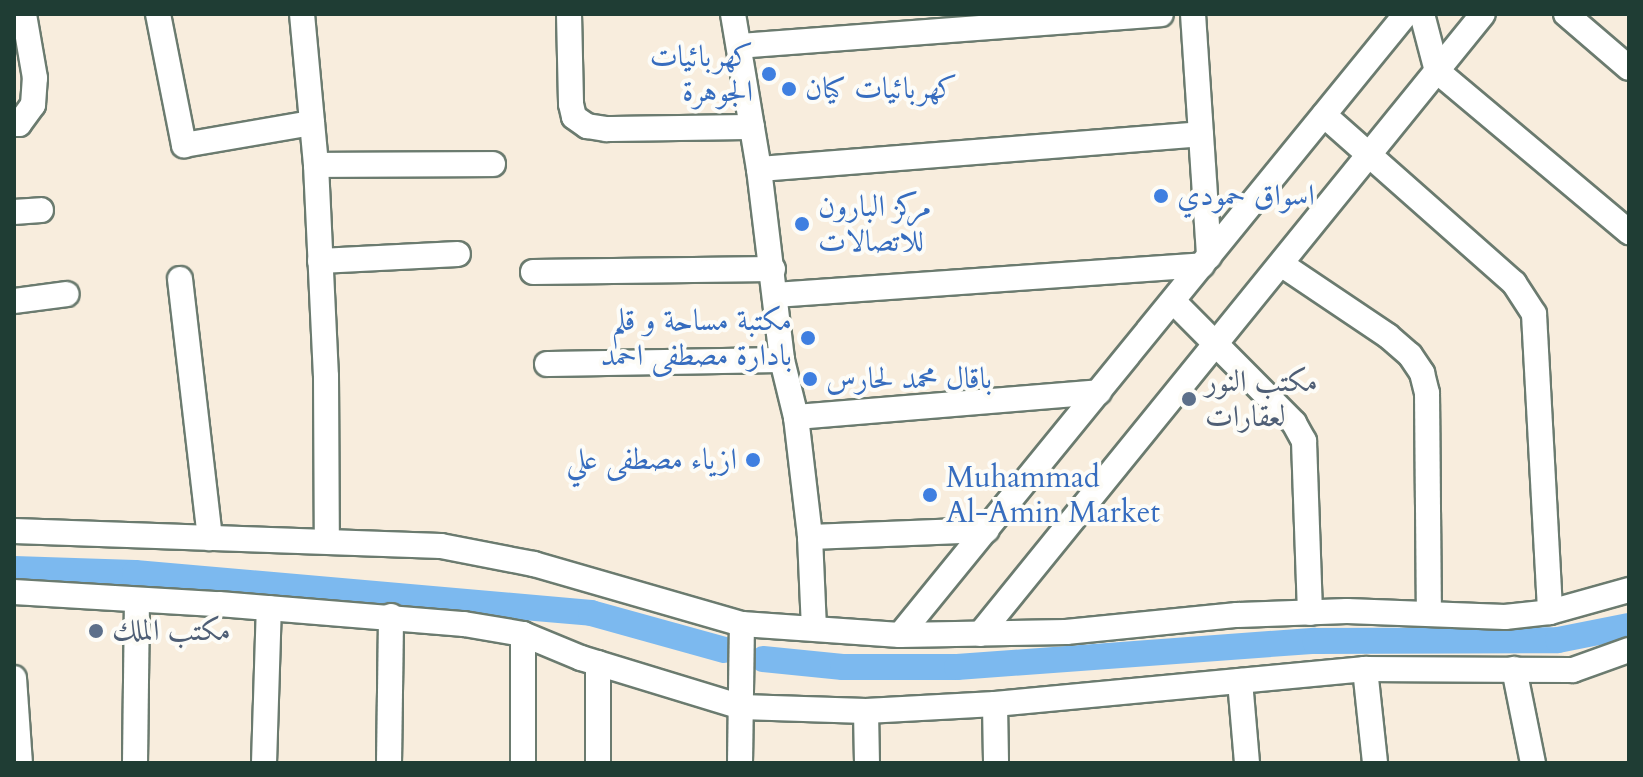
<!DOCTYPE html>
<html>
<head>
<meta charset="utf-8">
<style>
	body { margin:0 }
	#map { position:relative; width:1643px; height:777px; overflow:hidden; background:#f8eddd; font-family:Cardo,Amiri,serif }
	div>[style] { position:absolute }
	.canal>* { height:26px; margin:-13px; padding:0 13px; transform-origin:13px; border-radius:13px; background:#7cb9ef }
	.roads { filter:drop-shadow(2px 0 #6b7b6f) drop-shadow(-2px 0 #6b7b6f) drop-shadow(0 2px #6b7b6f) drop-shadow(0 -2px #6b7b6f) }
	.minor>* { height:24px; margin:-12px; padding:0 12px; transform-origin:12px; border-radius:12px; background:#fff }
	.dots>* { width:22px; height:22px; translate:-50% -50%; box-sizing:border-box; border:4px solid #fdfcf7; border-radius:50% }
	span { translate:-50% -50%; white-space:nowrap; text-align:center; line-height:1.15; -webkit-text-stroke:8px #fdfcf7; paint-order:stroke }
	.shop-label { font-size:30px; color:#366cbe }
	.right { translate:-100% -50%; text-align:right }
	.left { translate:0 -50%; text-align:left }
	.service-label { font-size:30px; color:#4e5e75 }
	.frame { position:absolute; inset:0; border:16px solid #1f3d34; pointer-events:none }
</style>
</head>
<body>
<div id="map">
	<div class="canal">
		<i style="left:14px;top:569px;width:121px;rotate:1.9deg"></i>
		<i style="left:135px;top:573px;width:458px;rotate:5deg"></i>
		<i style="left:591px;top:613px;width:138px;rotate:15.5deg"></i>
		<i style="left:763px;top:659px;width:80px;rotate:5.7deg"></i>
		<i style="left:843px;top:667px;width:114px"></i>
		<i style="left:957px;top:667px;width:359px;rotate:-4.2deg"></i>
		<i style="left:1315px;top:641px;width:243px;rotate:-0.2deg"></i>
		<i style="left:1558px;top:640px;width:72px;rotate:-11.2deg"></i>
	</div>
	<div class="roads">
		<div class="minor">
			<i style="left:158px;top:14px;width:134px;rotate:78.8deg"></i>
			<i style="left:184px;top:145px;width:130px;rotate:-9.8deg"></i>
			<i style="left:302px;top:14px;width:152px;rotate:84.7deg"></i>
			<i style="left:316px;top:165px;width:211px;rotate:87.3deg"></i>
			<i style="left:326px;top:376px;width:165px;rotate:89.7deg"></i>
			<i style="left:569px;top:14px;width:90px;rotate:88.7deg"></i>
			<i style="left:571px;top:104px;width:13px;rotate:77deg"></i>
			<i style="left:574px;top:117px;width:16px;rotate:35deg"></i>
			<i style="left:587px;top:126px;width:20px;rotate:9deg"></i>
			<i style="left:607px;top:129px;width:145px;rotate:-0.8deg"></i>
			<i style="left:733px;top:14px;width:157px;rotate:80.5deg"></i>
			<i style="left:759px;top:169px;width:192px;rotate:83.1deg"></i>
			<i style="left:782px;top:360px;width:59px;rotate:76.2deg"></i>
			<i style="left:796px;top:417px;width:121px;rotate:83.3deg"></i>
			<i style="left:810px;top:537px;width:90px;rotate:87.5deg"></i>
			<i style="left:1193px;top:14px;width:243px;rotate:86.2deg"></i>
			<i style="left:1422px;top:14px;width:59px;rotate:75.3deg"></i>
			<i style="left:1437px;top:71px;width:251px;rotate:40deg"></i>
			<i style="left:1566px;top:14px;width:83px;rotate:40.6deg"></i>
			<i style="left:739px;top:46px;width:423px;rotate:-4.3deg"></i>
			<i style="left:1324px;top:115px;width:254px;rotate:41.5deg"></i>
			<i style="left:1514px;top:283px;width:37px;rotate:57deg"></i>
			<i style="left:1534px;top:314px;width:298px;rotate:86.9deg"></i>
			<i style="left:14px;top:124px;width:5px"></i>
			<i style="left:19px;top:124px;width:24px;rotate:-54deg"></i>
			<i style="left:33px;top:105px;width:27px;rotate:-86deg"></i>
			<i style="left:35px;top:78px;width:65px;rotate:-99.8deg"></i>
			<i style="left:316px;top:165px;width:177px;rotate:-0.3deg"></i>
			<i style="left:759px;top:169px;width:443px;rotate:-4.5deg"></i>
			<i style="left:14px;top:212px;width:27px;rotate:-4deg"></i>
			<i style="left:320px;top:261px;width:138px;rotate:-2.9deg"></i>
			<i style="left:1281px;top:264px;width:129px;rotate:33.9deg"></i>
			<i style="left:1388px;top:336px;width:29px;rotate:41deg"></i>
			<i style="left:1410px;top:355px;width:22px;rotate:56deg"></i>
			<i style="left:1422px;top:373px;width:21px;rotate:76deg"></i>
			<i style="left:1427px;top:393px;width:221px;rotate:89.5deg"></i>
			<i style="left:533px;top:272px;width:240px;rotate:-0.7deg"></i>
			<i style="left:180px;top:279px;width:261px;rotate:83.4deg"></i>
			<i style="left:776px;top:295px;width:427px;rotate:-4deg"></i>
			<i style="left:14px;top:301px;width:53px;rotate:-7.5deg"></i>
			<i style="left:1173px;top:301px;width:172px;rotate:45.2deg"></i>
			<i style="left:1294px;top:423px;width:21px;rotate:61deg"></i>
			<i style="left:1304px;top:441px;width:172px;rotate:88deg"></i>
			<i style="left:547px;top:364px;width:235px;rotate:-1deg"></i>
			<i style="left:796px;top:417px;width:304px;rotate:-4.7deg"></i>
			<i style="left:14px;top:531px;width:427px;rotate:2deg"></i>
			<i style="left:441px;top:546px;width:95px;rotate:11deg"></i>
			<i style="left:534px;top:564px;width:216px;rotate:16.1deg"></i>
			<i style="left:742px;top:624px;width:158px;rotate:4deg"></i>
			<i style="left:900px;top:635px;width:166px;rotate:-1deg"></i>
			<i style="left:1066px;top:632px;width:172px;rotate:-5.7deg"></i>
			<i style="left:1237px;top:615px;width:110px;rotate:-2.1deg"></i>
			<i style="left:1347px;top:611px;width:158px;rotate:2.2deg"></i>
			<i style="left:1505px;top:617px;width:45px;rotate:-6.3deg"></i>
			<i style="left:1550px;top:612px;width:82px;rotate:-15.6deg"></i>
			<i style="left:810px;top:537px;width:177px;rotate:-2.3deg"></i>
			<i style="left:14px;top:592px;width:205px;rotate:3.4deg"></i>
			<i style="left:219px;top:604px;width:246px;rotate:4.7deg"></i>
			<i style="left:464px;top:624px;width:60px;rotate:9.6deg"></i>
			<i style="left:523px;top:634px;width:63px;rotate:22.5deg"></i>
			<i style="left:581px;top:658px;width:167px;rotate:17deg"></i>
			<i style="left:741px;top:707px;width:125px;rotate:1.8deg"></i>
			<i style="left:866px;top:711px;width:129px;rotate:-3.1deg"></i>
			<i style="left:995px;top:704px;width:372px;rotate:-5.4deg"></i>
			<i style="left:1365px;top:669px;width:208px;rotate:0.3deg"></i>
			<i style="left:1573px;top:670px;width:59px;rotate:-19.7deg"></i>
			<i style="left:980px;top:634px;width:798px;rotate:-50.95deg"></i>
			<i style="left:900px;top:635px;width:801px;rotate:-50.83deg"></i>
			<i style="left:598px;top:663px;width:100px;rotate:90deg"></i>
			<i style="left:1365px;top:669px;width:95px;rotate:83.9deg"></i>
			<i style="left:1514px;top:669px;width:96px;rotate:78.6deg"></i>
			<i style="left:14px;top:678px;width:85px;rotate:86deg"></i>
			<i style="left:1240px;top:681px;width:82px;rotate:85.1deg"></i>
			<i style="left:995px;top:704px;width:59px;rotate:89deg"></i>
			<i style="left:866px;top:711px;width:52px;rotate:88.9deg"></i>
			<i style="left:135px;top:763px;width:161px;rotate:-89.3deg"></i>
			<i style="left:264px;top:763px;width:155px;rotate:-88.2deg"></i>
			<i style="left:389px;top:763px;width:147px;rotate:-89.2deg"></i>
			<i style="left:523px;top:763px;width:129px;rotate:-90deg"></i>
			<i style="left:740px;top:763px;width:139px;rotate:-89.2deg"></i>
		</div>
	</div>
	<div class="dots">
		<i style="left:769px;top:74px;background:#3f7fe0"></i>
		<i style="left:789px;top:89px;background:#3f7fe0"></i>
		<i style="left:1161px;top:196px;background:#3f7fe0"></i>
		<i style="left:802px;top:224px;background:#3f7fe0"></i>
		<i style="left:808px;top:338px;background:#3f7fe0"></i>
		<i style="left:810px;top:379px;background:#3f7fe0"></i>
		<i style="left:1189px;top:399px;background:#5c6f8a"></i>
		<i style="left:753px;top:460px;background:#3f7fe0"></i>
		<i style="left:930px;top:495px;background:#3f7fe0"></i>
		<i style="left:96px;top:631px;background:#5c6f8a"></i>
	</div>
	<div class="shop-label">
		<span class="right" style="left:753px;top:74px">كهربائيات<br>الجوهرة</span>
		<span class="left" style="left:805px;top:89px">كهربائيات كيان</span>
		<span class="left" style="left:1177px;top:196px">اسواق حمودي</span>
		<span class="left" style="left:818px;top:224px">مركز البارون<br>للاتصالات</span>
		<span class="right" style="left:792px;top:338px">مكتبة مساحة و قلم<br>بادارة مصطفى احمد</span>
		<span class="left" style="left:826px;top:379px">باقال محمد لحارس</span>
		<span class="right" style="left:737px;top:460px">ازياء مصطفى علي</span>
		<span class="left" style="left:946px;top:495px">Muhammad<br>Al-Amin Market</span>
	</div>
	<div class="service-label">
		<span class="left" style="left:1205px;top:399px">مكتب النور<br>لعقارات</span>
		<span class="left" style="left:112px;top:631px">مكتب الملك</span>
	</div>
	<div class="frame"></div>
</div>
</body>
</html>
